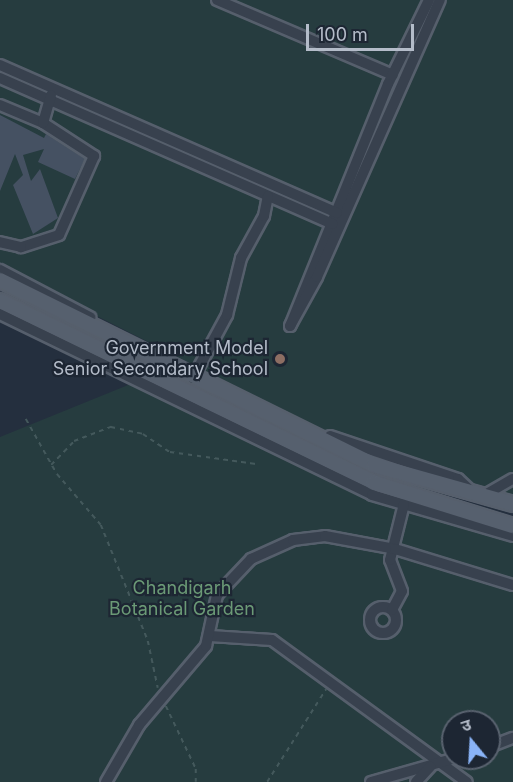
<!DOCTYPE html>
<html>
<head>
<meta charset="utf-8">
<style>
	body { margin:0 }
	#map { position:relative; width:513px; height:782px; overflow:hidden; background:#242f3e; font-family:Inter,"Noto Sans Devanagari",sans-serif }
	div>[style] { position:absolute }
	.green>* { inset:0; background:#263c3f }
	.building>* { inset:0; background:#455162 }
	.path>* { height:1.5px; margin-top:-0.75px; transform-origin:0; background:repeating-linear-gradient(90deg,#44595c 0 4.5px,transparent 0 9px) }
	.roads { filter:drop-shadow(2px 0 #565f6c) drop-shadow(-2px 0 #565f6c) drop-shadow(0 2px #565f6c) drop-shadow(0 -2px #565f6c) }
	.minor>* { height:10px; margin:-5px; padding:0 5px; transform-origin:5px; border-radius:5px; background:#38414e }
	.minor>.ring { margin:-5px; padding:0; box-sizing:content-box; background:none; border:10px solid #38414e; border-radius:50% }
	.major>* { height:14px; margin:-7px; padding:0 7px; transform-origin:7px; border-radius:7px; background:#56606e }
	.dots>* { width:16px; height:16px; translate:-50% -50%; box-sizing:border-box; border:3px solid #1d2633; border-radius:50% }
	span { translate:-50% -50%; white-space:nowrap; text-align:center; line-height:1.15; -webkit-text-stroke:4.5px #1d2633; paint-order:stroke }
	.poi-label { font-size:18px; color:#b4bcc9 }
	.right { translate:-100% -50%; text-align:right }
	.park-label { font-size:18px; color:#6b9a76 }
	.north { position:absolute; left:441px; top:710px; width:60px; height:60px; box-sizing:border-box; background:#1d2633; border:2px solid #59626f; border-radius:50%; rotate:342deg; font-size:16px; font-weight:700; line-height:24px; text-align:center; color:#b4bcc9 }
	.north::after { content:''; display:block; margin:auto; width:21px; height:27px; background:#8ab4f8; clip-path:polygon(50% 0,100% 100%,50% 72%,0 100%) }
	.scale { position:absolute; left:306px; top:24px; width:108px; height:27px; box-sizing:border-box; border:3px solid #b4bcc9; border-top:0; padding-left:8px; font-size:18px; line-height:21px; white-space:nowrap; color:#b4bcc9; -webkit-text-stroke:4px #1d2633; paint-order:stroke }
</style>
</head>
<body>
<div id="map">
	<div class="green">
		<i style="clip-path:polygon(0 0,513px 0,513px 513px,407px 473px,0 267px)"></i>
		<i style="clip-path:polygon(evenodd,138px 381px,513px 536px,513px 782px,0 782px,0 437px,138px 381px,453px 722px,489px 722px,489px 758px,453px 758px,453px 722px)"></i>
	</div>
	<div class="building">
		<i style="clip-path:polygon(0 115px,44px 138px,46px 134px,85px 159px,75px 179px,38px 162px,44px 149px,23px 155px,31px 181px,40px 169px,58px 218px,33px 234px,13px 185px,23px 175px,15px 154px,0 191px)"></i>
	</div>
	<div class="path">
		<i style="left:26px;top:419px;width:63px;rotate:60.6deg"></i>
		<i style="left:57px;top:474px;width:67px;rotate:49.2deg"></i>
		<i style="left:101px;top:525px;width:125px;rotate:67.9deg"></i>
		<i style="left:148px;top:641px;width:48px;rotate:78deg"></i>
		<i style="left:51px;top:465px;width:33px;rotate:-46deg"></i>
		<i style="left:74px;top:441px;width:40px;rotate:-21deg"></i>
		<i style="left:111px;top:427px;width:33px;rotate:12deg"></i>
		<i style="left:143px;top:434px;width:32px;rotate:34deg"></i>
		<i style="left:170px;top:452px;width:88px;rotate:7.9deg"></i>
		<i style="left:166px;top:706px;width:70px;rotate:64.5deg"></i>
		<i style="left:196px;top:769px;width:13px;rotate:90deg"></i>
		<i style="left:267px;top:782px;width:110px;rotate:-57.6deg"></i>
	</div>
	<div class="roads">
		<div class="minor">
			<i style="left:217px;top:0;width:191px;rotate:23.1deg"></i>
			<i style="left:429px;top:0;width:93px;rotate:116deg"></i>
			<i style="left:388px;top:84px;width:261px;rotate:112deg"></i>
			<i style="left:290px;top:326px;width:56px;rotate:-61.1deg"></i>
			<i style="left:317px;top:277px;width:303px;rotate:-66.1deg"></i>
			<i style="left:0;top:65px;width:368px;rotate:23.7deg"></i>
			<i style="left:0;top:78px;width:363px;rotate:23.7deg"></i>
			<i style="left:0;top:105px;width:47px;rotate:22.7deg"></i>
			<i style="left:43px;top:123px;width:61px;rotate:32.9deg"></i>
			<i style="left:94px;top:156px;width:86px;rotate:113.9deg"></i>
			<i style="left:59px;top:235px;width:40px;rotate:162deg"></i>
			<i style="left:21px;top:247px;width:22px;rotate:-167deg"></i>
			<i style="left:43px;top:123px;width:29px;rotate:-74deg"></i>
			<i style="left:0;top:270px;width:102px;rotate:27.6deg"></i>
			<i style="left:0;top:314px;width:414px;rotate:25.9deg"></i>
			<i style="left:372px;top:495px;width:147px;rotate:16.2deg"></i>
			<i style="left:193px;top:378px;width:72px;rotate:-61.6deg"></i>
			<i style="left:227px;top:315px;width:59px;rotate:-76.2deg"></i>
			<i style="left:241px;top:258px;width:48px;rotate:-61.3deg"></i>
			<i style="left:264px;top:216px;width:20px;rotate:-79deg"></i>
			<i style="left:330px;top:436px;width:135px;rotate:18.6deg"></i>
			<i style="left:458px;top:479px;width:19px;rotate:43deg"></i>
			<i style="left:483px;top:496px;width:34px;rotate:-30deg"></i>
			<i class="ring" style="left:370px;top:607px;width:16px;height:16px"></i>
			<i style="left:392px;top:610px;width:21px;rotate:-62deg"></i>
			<i style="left:402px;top:591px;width:33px;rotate:-111deg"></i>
			<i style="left:390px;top:560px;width:58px;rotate:-76deg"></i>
			<i style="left:210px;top:636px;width:62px;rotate:3.7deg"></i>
			<i style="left:272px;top:640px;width:241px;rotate:36.1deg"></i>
			<i style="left:489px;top:747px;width:26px;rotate:-21deg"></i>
			<i style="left:106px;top:782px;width:66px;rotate:-59.9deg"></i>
			<i style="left:139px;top:725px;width:104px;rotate:-49.7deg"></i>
			<i style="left:206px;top:646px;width:52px;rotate:-77.8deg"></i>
			<i style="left:217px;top:595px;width:50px;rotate:-46.6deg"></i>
			<i style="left:251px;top:559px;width:46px;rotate:-24.3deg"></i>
			<i style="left:293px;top:540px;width:32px;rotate:-7deg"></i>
			<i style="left:325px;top:536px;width:71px;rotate:10.5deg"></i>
			<i style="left:395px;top:549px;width:123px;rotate:17deg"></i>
			<i style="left:371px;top:782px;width:88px;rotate:-15.8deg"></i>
			<i style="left:416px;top:782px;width:21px;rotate:-47deg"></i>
		</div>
		<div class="major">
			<i style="left:0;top:280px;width:417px;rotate:26.3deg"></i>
			<i style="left:374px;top:465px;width:144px;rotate:15.7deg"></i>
			<i style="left:0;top:301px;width:416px;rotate:25.9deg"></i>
			<i style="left:374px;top:483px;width:145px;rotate:17.2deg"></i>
		</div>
	</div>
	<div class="dots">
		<i style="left:280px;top:359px;background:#8d6e63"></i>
	</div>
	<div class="poi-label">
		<span class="right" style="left:268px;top:359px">Government Model<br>Senior Secondary School</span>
	</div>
	<div class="park-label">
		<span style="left:182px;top:599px">Chandigarh<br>Botanical Garden</span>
	</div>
	<div class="north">उ</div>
	<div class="scale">100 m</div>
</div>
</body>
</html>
